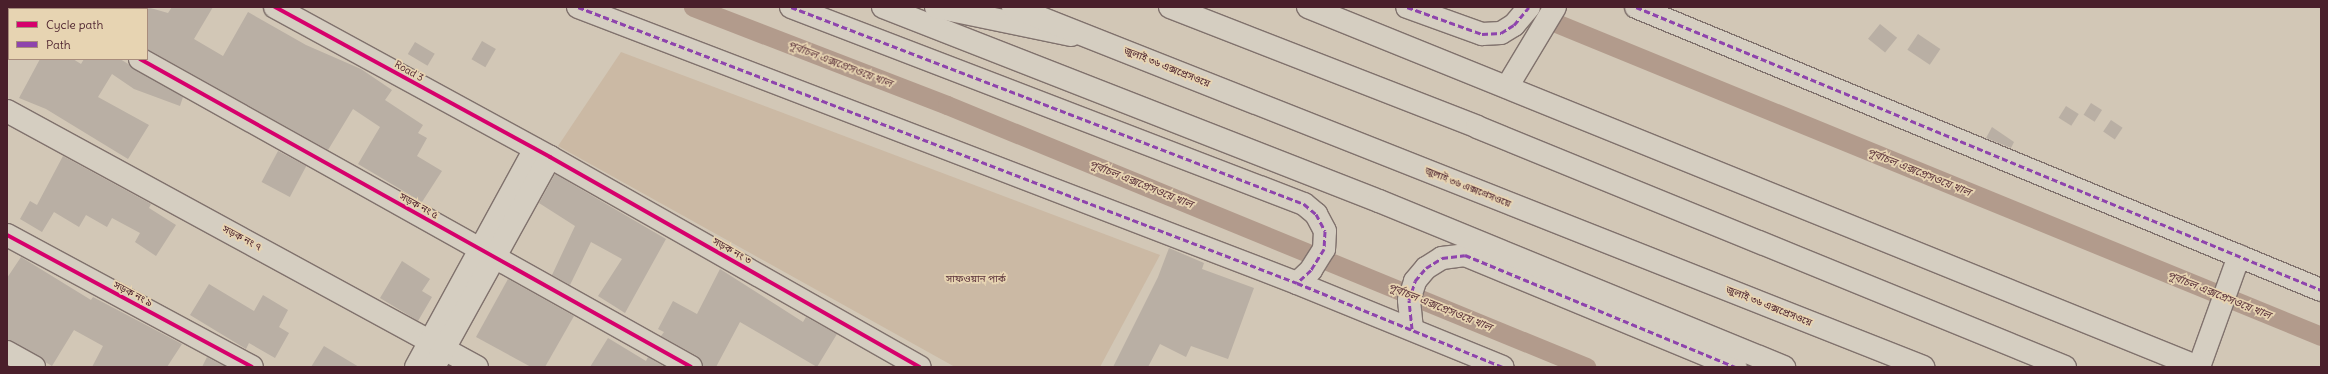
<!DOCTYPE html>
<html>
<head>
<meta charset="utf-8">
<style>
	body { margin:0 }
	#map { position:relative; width:2328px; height:374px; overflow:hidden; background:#d2c7b6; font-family:Delius,"Noto Sans Bengali",sans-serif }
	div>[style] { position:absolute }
	.green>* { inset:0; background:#cbb9a4 }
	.canal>* { height:19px; margin:-9.5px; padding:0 9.5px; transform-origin:9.5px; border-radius:9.5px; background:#b29b8c }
	.building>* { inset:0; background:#b9afa4; transform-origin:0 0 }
	.roads { filter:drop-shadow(1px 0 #80726d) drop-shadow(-1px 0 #80726d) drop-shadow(0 1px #80726d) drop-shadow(0 -1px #80726d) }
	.minor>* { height:22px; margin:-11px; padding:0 11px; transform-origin:11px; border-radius:11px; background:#d5cec1 }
	.major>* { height:22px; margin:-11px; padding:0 11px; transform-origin:11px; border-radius:11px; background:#d5cec1 }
	.highway>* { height:22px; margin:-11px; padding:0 11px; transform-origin:11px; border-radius:11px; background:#d5cec1 }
	.quiet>* { height:3px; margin-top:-1.5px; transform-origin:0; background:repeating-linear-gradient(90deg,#8e44ad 0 6px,transparent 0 9px) }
	.cycleway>* { height:4px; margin:-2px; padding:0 2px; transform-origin:2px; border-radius:2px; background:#d6006c }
	span { translate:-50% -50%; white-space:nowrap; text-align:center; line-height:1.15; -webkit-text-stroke:3.5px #e7d4b2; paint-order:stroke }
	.street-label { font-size:10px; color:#4a1f2b }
	.park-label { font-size:10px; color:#5c343b }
	.water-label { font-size:11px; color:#61393f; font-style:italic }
	.frame { position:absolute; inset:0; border:8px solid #4a1f2b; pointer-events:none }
	.legend { position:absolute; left:8px; top:8px; width:140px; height:52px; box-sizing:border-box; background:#e7d4b2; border:1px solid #a88c7c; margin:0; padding:5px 7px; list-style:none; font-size:12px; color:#4a1f2b }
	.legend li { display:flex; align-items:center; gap:8px; height:20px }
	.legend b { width:20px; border:1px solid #a88c7c }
</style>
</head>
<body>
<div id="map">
	<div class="green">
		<i style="clip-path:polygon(621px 52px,1160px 255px,1100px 367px,955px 367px,558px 146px)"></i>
	</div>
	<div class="canal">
		<i style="left:693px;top:7px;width:272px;rotate:21.1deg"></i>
		<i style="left:947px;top:105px;width:691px;rotate:22.29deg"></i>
		<i style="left:1534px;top:14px;width:850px;rotate:22.25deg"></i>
	</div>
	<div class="building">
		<i style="clip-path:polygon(147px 7px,168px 13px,172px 7px,213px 7px,194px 39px,223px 56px,248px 12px,306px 45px,361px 69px,392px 90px,385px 100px,423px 125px,418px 133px,427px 138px,417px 156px,442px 171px,422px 202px,358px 164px,380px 127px,353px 109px,328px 150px,147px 49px)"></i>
		<i style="left:1880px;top:24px;width:22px;height:19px;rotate:39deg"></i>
		<i style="left:1918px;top:34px;width:27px;height:19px;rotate:34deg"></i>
		<i style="left:482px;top:41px;width:16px;height:21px;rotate:30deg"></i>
		<i style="left:415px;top:42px;width:23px;height:14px;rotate:31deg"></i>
		<i style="clip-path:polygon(40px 59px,73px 59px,81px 64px,84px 59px,120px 59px,183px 97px,180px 106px,134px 89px,112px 74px,98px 97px,149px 125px,128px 159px,46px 109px,19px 98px)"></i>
		<i style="left:2091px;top:103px;width:13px;height:14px;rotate:32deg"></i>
		<i style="left:2066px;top:106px;width:15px;height:14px;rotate:32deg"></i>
		<i style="left:2111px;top:120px;width:14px;height:14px;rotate:34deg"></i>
		<i style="clip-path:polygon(1992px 127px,2014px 142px,2011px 148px,1986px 138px)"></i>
		<i style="left:278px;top:151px;width:32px;height:35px;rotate:28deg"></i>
		<i style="clip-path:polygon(63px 156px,151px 204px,149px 208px,176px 225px,156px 256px,135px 242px,140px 233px,112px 218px,107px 227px,86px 215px,79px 227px,54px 212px,42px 232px,20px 219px,30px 201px,37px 205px)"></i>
		<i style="clip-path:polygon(555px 174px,666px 239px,625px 313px,598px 296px,622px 259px,591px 242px,570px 285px,552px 275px,575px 226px,539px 203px)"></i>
		<i style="clip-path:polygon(1169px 248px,1204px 263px,1202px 269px,1254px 288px,1228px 359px,1191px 346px,1186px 357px,1160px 344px,1148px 367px,1113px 367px,1158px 277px)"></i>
		<i style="clip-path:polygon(21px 257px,91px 300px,93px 297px,182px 344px,167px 367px,92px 367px,103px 346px,74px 330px,52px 366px,7px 340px,7px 278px)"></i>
		<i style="clip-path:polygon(402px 261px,430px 279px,422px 291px,432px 297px,418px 321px,380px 298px)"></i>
		<i style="clip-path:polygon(720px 269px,803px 322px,806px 317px,837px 334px,817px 367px,740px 322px,716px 367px,703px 367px,697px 356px,661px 336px,664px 332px,658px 329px,673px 301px,697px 314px)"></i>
		<i style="clip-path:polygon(508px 279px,574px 316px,545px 367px,531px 367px,476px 337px)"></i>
		<i style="clip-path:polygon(209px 284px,254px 311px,263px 295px,288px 310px,279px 327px,289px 333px,275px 358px,249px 343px,246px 349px,190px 315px)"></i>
		<i style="clip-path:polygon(608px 338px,646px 361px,648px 357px,665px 367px,590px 367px)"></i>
		<i style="clip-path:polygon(324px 346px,359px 367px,311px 367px)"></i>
		<i style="clip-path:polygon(207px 357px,226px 367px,202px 367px)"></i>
	</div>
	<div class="roads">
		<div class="minor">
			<i style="left:47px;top:7px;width:4px;rotate:34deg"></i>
			<i style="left:275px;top:7px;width:313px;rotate:28.6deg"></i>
			<i style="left:550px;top:157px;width:425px;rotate:29.6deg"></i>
			<i style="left:578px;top:7px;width:770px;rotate:21deg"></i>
			<i style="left:1297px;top:283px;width:222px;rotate:22.2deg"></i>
			<i style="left:791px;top:7px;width:550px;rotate:21.01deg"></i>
			<i style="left:1304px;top:204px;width:16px;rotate:40deg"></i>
			<i style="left:1316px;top:214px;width:19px;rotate:62deg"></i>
			<i style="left:1325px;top:231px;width:18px;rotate:93deg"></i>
			<i style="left:1324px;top:249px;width:25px;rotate:122deg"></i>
			<i style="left:1311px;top:270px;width:19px;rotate:137deg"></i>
			<i style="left:1407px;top:7px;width:80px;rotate:19.8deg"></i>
			<i style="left:1482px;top:34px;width:19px;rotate:-3deg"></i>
			<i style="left:1501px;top:33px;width:15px;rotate:-32deg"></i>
			<i style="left:1514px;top:25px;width:23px;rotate:-50deg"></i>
			<i style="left:1636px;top:7px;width:741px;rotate:22.45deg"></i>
			<i style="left:140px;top:59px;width:631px;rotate:29.2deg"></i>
			<i style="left:1507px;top:87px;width:93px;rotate:-59deg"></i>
			<i style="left:7px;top:111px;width:535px;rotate:28.58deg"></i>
			<i style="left:7px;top:235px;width:278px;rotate:28.3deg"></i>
			<i style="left:1412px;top:329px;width:29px;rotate:-96deg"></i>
			<i style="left:1409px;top:300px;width:20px;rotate:-72deg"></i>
			<i style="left:1415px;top:281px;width:17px;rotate:-50deg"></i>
			<i style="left:1426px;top:268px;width:19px;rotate:-32deg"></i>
			<i style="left:1442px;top:258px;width:23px;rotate:-7deg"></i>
			<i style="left:1465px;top:255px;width:293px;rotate:22.5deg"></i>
			<i style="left:7px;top:352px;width:31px;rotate:29deg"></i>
			<i style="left:416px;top:367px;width:248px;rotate:-61.4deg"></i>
			<i style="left:434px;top:367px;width:240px;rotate:-61.1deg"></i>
			<i style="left:2199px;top:367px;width:118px;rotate:-70.2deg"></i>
		</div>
		<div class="major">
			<i style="left:883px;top:7px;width:533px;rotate:21.36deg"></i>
			<i style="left:1379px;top:201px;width:438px;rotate:22.3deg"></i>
			<i style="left:936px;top:7px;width:138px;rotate:11.7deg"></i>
			<i style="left:1308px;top:7px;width:960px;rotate:22.02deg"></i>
		</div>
		<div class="highway">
			<i style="left:1013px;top:7px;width:979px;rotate:21.58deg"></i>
			<i style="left:1170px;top:7px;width:330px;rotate:21.3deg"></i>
			<i style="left:1477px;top:127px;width:635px;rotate:22.2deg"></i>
		</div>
	</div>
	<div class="quiet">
		<i style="left:578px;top:7px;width:770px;rotate:21deg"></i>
		<i style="left:1297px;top:283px;width:222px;rotate:22.2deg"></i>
		<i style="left:791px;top:7px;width:550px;rotate:21.01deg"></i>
		<i style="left:1304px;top:204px;width:16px;rotate:40deg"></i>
		<i style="left:1316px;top:214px;width:19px;rotate:62deg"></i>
		<i style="left:1325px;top:231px;width:18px;rotate:93deg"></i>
		<i style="left:1324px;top:249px;width:25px;rotate:122deg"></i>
		<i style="left:1311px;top:270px;width:19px;rotate:137deg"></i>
		<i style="left:1407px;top:7px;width:80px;rotate:19.8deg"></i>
		<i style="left:1482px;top:34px;width:19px;rotate:-3deg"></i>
		<i style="left:1501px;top:33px;width:15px;rotate:-32deg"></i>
		<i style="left:1514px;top:25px;width:23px;rotate:-50deg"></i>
		<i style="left:1636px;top:7px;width:741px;rotate:22.45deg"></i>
		<i style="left:1412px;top:329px;width:29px;rotate:-96deg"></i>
		<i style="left:1409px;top:300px;width:20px;rotate:-72deg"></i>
		<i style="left:1415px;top:281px;width:17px;rotate:-50deg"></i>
		<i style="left:1426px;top:268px;width:19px;rotate:-32deg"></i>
		<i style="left:1442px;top:258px;width:23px;rotate:-7deg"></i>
		<i style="left:1465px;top:255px;width:293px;rotate:22.5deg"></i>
	</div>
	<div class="cycleway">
		<i style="left:275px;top:7px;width:313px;rotate:28.6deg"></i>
		<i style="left:550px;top:157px;width:425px;rotate:29.6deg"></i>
		<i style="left:140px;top:59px;width:631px;rotate:29.2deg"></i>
		<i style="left:7px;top:235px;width:278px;rotate:28.3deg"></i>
	</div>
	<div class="street-label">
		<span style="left:1167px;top:67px;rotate:22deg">জুলাই ৩৬ এক্সপ্রেসওয়ে</span>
		<span style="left:409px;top:71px;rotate:29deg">Road 3</span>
		<span style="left:1468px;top:187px;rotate:22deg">জুলাই ৩৬ এক্সপ্রেসওয়ে</span>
		<span style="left:419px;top:206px;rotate:29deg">সড়ক নং ৫</span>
		<span style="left:242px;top:238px;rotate:28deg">সড়ক নং ৭</span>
		<span style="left:732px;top:251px;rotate:30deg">সড়ক নং ৩</span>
		<span style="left:133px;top:294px;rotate:28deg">সড়ক নং ৯</span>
		<span style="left:1769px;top:306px;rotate:22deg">জুলাই ৩৬ এক্সপ্রেসওয়ে</span>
	</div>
	<div class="park-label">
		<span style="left:976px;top:279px">সাফওয়ান পার্ক</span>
	</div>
	<div class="water-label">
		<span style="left:840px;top:64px;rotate:21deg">পূর্বাচল এক্সপ্রেসওয়ে খাল</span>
		<span style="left:1919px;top:172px;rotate:22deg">পূর্বাচল এক্সপ্রেসওয়ে খাল</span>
		<span style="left:1141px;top:184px;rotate:22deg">পূর্বাচল এক্সপ্রেসওয়ে খাল</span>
		<span style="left:2219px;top:295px;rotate:22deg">পূর্বাচল এক্সপ্রেসওয়ে খাল</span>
		<span style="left:1440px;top:307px;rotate:22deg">পূর্বাচল এক্সপ্রেসওয়ে খাল</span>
	</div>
	<div class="frame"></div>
	<ul class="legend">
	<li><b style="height:5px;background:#d6006c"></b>Cycle path</li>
	<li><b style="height:5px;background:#8e44ad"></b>Path</li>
	</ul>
</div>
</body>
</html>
